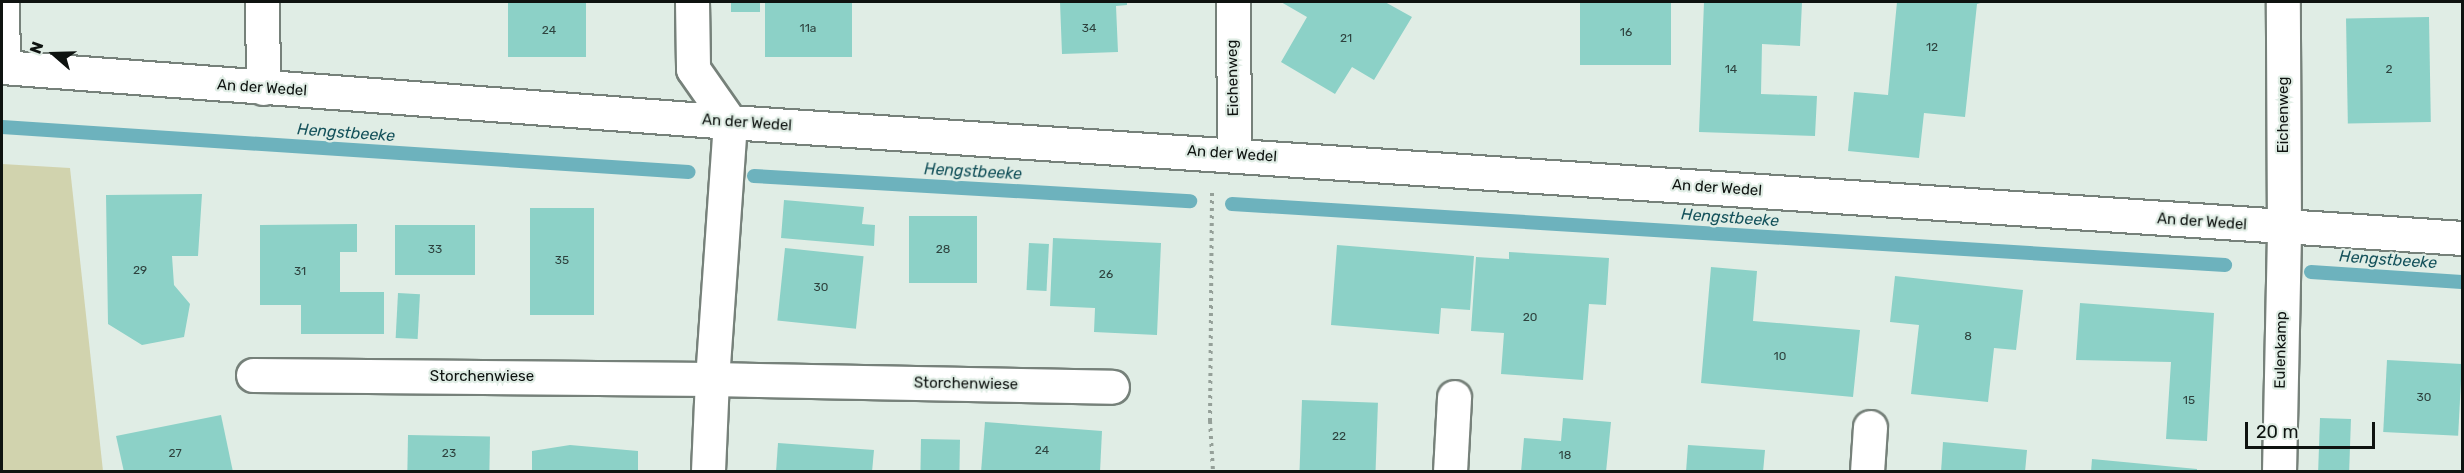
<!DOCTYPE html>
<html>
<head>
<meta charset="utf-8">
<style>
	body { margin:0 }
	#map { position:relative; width:2464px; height:473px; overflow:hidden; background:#e0ede5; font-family:Rubik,sans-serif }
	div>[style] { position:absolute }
	.green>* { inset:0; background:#d1d3ae }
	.stream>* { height:14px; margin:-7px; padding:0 7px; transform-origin:7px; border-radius:7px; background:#6db2bd }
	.building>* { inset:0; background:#8cd1c7; transform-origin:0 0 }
	.path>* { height:4px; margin-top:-2px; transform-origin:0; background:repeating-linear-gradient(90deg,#95a099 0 3px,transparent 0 7.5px) }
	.roads { filter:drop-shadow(2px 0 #76817a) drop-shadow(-2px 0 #76817a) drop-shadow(0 2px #76817a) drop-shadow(0 -2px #76817a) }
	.minor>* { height:33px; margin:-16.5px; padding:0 16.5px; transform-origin:16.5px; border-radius:16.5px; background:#fff }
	span { translate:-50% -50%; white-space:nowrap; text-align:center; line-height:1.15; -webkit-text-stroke:4.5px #e0ede5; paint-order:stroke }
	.number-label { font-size:12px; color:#2e423e }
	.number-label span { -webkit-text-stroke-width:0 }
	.street-label { font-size:15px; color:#0e1310 }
	.water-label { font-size:16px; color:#15525b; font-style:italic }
	.frame { position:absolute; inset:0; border:3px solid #0e1310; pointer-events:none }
	.north { position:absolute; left:24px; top:24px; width:60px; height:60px; -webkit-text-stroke:4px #e0ede5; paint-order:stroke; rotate:290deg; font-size:16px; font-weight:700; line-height:24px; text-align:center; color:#0e1310 }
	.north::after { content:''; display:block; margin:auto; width:21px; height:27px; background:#0e1310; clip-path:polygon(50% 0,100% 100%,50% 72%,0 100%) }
	.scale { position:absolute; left:2245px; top:422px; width:130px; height:27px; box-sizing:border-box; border:3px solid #0e1310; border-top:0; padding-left:8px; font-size:18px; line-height:21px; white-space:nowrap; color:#0e1310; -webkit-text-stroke:4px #e0ede5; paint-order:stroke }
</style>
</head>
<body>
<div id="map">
	<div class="green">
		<i style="clip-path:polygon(2px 164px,70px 168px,103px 471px,2px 471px)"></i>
	</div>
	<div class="stream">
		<i style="left:2px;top:127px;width:688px;rotate:3.75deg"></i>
		<i style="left:754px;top:176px;width:437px;rotate:3.3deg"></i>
		<i style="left:1232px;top:204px;width:995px;rotate:3.52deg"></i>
		<i style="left:2311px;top:272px;width:151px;rotate:3.8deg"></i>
	</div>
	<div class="building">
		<i style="left:508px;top:2px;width:78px;height:55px"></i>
		<i style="left:731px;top:2px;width:29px;height:10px"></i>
		<i style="left:765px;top:2px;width:87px;height:55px"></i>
		<i style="clip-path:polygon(1060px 2px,1127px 2px,1127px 5px,1116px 6px,1118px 52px,1062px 54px)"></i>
		<i style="clip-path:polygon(1281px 2px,1385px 2px,1412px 17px,1374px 80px,1352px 67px,1335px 94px,1281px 62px,1307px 17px)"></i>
		<i style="left:1580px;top:2px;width:91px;height:63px"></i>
		<i style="clip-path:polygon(1704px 2px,1802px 2px,1800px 46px,1762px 44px,1761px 94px,1817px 96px,1815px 136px,1699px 132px)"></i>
		<i style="clip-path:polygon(1897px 2px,1984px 2px,1977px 4px,1965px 117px,1924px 113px,1919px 158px,1848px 151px,1854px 92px,1888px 95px)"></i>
		<i style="left:2429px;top:17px;width:105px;height:83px;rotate:89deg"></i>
		<i style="clip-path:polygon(202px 194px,198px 256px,172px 256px,174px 285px,190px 304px,184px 337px,142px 345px,108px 324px,106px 195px)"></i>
		<i style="clip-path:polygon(784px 200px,864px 207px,862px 224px,875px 225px,874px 246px,781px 238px)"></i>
		<i style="left:530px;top:208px;width:64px;height:107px"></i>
		<i style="left:909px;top:216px;width:68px;height:67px"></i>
		<i style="clip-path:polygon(357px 224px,357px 252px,340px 252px,340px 292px,384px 292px,384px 334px,301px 334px,301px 305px,260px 305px,260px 225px)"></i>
		<i style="left:395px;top:225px;width:80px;height:50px"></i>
		<i style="clip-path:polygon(1053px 238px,1161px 243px,1157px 335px,1094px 332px,1095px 308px,1050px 306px)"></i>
		<i style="left:1029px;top:243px;width:20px;height:47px;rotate:3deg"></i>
		<i style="clip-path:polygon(1337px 245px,1474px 256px,1470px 310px,1441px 308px,1439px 334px,1331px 325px)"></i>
		<i style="left:785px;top:248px;width:79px;height:73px;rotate:6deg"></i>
		<i style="clip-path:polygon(1509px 252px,1609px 258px,1606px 305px,1589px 304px,1583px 380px,1501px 374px,1504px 333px,1471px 331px,1476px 257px,1509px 259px)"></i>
		<i style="clip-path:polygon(1711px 267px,1757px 271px,1753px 321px,1860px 330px,1853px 397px,1701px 383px)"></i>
		<i style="clip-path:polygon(1895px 276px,2023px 290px,2016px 350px,1994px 348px,1988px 402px,1911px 394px,1919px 325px,1890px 322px)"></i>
		<i style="left:398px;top:293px;width:22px;height:45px;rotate:3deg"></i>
		<i style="clip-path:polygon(2080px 303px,2214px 313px,2207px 441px,2166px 439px,2171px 362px,2076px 360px)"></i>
		<i style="left:2387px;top:360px;width:75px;height:72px;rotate:3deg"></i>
		<i style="left:1302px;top:400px;width:76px;height:72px;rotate:2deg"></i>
		<i style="clip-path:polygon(221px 415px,233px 472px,124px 472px,116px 436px)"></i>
		<i style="clip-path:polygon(1563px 418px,1611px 422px,1606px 472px,1521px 472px,1524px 438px,1561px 441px)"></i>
		<i style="left:2320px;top:418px;width:31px;height:54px;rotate:2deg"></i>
		<i style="clip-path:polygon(985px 422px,1102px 431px,1100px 472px,981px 472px)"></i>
		<i style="left:408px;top:435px;width:82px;height:37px;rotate:1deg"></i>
		<i style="left:921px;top:439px;width:39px;height:33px;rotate:1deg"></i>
		<i style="clip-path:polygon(1943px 442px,2027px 450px,2025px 472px,1941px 472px)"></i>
		<i style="clip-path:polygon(778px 443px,874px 450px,872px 472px,776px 472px)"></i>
		<i style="clip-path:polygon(570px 445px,638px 451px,638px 472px,532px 472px,532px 451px)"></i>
		<i style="clip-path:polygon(1688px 445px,1765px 450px,1763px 472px,1686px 472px)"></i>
		<i style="clip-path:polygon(2092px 459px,2197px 469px,2197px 472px,2091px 472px)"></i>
	</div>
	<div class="path">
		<i style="left:1212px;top:193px;width:228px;rotate:90.5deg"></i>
		<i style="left:1210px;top:421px;width:51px;rotate:86.6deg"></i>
	</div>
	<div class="roads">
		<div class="minor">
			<i style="left:2px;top:2px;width:65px;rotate:89.1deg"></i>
			<i style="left:262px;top:2px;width:86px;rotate:89.3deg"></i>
			<i style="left:692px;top:2px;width:67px;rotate:89.1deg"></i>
			<i style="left:693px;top:69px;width:65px;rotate:55.1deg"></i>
			<i style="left:730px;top:122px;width:258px;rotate:94deg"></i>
			<i style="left:712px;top:379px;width:93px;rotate:92.5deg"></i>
			<i style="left:1233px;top:2px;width:152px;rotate:89.6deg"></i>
			<i style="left:2px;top:67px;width:730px;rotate:4.32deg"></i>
			<i style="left:730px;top:122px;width:1736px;rotate:3.83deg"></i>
			<i style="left:253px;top:375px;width:459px;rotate:0.5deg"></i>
			<i style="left:712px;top:379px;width:400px;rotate:1.1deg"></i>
			<i style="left:1450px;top:472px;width:75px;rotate:-86.9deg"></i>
			<i style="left:1867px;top:472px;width:45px;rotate:-86.2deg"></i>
			<i style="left:2279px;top:472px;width:244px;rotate:-88.8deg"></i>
			<i style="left:2284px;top:228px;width:226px;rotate:-90.3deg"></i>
		</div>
	</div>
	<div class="number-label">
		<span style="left:808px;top:29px">11a</span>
		<span style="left:1089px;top:29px">34</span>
		<span style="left:549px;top:31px">24</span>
		<span style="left:1626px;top:33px">16</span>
		<span style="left:1346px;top:39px">21</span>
		<span style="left:1932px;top:48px">12</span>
		<span style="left:1731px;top:70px">14</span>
		<span style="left:2389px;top:70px">2</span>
		<span style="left:435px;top:250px">33</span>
		<span style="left:943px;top:250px">28</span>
		<span style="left:562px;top:261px">35</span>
		<span style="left:140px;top:271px">29</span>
		<span style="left:300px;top:272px">31</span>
		<span style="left:1106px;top:275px">26</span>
		<span style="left:821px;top:288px">30</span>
		<span style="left:1530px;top:318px">20</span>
		<span style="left:1968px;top:337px">8</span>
		<span style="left:1780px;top:357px">10</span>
		<span style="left:2424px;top:398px">30</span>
		<span style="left:2189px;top:401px">15</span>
		<span style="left:1339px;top:437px">22</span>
		<span style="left:1042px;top:451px">24</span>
		<span style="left:175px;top:454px">27</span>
		<span style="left:449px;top:454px">23</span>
		<span style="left:1565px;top:456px">18</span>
	</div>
	<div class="street-label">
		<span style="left:1233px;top:78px;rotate:-91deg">Eichenweg</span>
		<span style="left:262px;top:88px;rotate:4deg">An der Wedel</span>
		<span style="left:2284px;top:115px;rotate:-90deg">Eichenweg</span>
		<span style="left:747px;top:123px;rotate:4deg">An der Wedel</span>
		<span style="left:1232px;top:154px;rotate:4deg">An der Wedel</span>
		<span style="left:1717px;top:188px;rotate:4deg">An der Wedel</span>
		<span style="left:2202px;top:222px;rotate:4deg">An der Wedel</span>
		<span style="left:2281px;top:350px;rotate:-89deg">Eulenkamp</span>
		<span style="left:482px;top:377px">Storchenwiese</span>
		<span style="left:966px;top:384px;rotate:1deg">Storchenwiese</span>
	</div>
	<div class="water-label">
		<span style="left:346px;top:133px;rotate:4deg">Hengstbeeke</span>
		<span style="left:973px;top:172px;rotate:3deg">Hengstbeeke</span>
		<span style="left:1730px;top:218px;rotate:4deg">Hengstbeeke</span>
		<span style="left:2388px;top:260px;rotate:4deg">Hengstbeeke</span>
	</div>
	<div class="frame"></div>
	<div class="north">N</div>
	<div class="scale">20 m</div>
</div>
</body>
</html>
